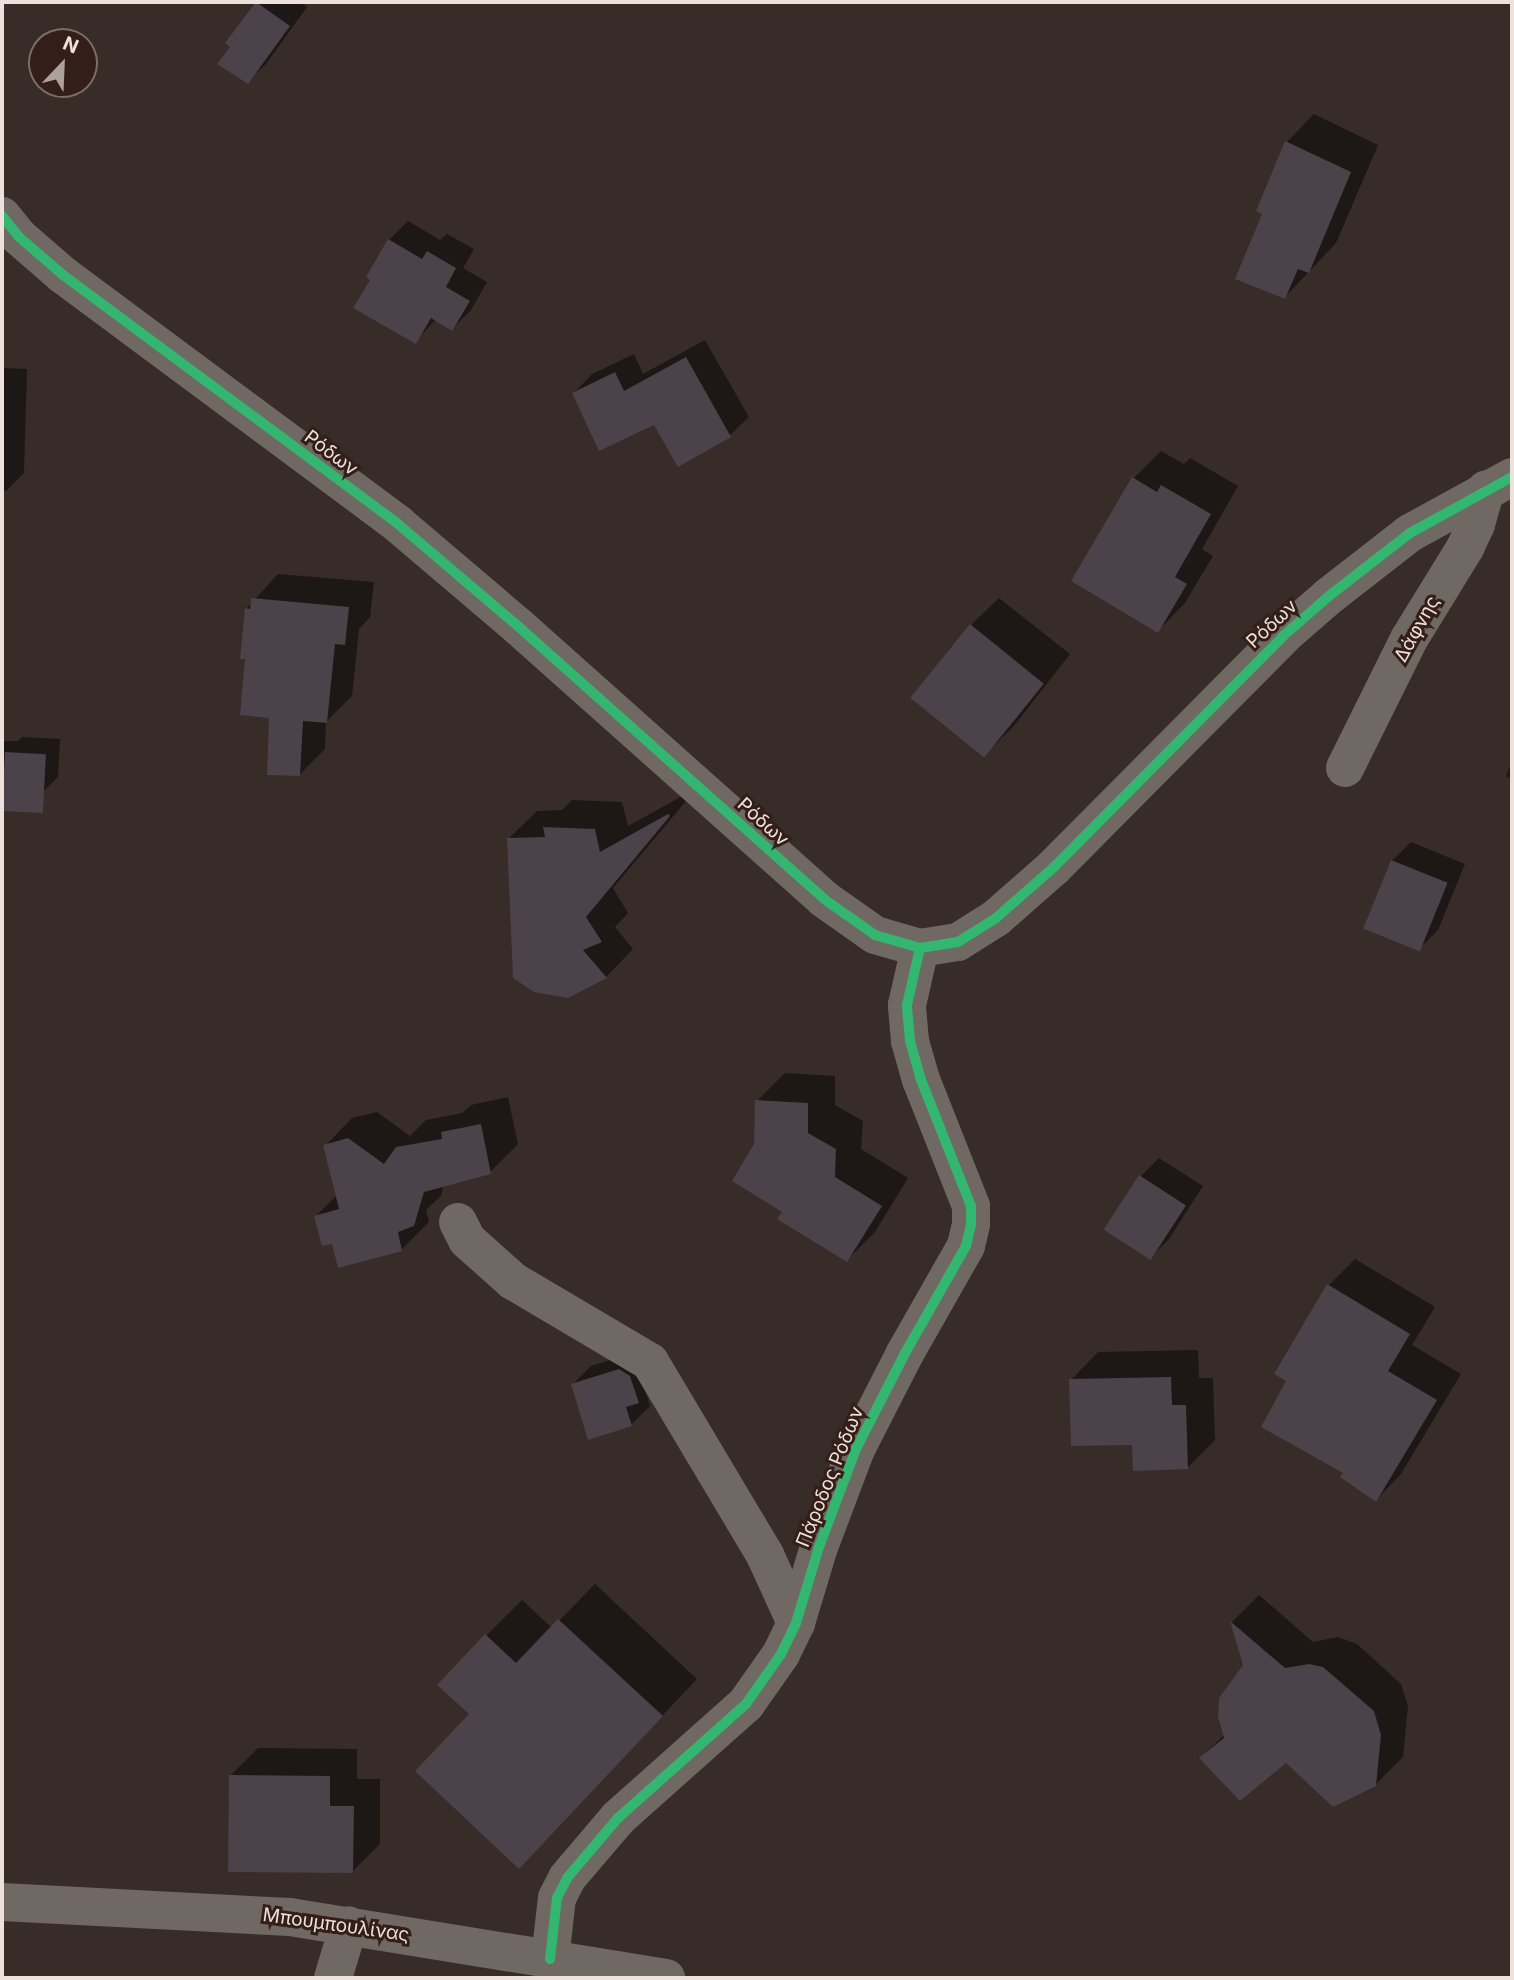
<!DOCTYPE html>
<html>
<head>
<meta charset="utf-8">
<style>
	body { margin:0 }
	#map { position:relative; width:1514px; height:1980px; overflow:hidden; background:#372c28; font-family:Inter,sans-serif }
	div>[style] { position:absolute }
	.shadow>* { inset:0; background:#0007 }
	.building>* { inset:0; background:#4b424a; transform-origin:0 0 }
	.minor>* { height:38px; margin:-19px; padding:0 19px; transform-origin:19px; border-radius:19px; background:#706862 }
	.cycleway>* { height:10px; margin:-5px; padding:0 5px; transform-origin:5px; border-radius:5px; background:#33b770 }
	span { translate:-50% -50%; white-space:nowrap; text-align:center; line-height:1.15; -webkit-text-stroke:6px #331f18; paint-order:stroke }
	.street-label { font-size:19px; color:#eee0db }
	.frame { position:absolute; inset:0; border:4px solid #eee0db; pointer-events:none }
	.north { position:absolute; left:28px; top:28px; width:70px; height:70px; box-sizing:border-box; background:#331f18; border:2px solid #7e6c66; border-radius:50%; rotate:23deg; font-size:19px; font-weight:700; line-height:28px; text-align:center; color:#eee0db }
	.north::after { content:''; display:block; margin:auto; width:24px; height:32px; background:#aea19c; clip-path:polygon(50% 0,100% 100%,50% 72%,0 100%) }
</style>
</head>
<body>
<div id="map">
	<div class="shadow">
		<i style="clip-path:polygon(258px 2px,300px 2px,307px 7px,266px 64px,247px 82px,233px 46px,228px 43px)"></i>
		<i style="clip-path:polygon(1314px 114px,1378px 145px,1336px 243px,1285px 297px,1264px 213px,1258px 211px,1287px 142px)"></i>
		<i style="clip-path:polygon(408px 221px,440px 240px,447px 234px,474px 249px,463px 268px,487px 282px,471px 310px,452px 329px,436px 319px,415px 342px,373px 279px,389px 240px)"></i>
		<i style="clip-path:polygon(705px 340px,749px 417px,730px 435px,678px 464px,655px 423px,574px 393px,592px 374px,634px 354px,643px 374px)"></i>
		<i style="clip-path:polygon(2px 368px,27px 369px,24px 473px,6px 491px,2px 491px)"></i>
		<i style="clip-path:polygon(1161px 451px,1184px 464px,1190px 458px,1238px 486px,1202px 549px,1213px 556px,1185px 603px,1158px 631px,1134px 478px)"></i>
		<i style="clip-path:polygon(278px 574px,374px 582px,370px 617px,359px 629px,352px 696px,326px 722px,325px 749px,300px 774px,247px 658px,246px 609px)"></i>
		<i style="clip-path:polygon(999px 598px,1070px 654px,1013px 727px,985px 754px,971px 625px)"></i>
		<i style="clip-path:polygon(22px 737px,60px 739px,58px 777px,42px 793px,2px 793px,2px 741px,18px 741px)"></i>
		<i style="clip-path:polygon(1512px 760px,1512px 779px,1506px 776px)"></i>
		<i style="clip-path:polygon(697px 788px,613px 888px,628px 913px,615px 927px,633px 949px,606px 977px,568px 996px,509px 838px,537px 811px,562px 810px,572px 800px,622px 802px,628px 826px)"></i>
		<i style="clip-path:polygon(1411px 842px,1465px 864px,1438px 930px,1419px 949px,1392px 861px)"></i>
		<i style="clip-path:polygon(785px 1073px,835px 1076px,835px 1105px,863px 1121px,861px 1149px,908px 1178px,875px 1232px,847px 1260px,784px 1211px,755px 1145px,757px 1101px)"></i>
		<i style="clip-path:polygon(508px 1097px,518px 1144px,490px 1172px,444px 1184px,441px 1196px,426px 1210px,429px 1222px,401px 1250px,333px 1242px,316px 1216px,337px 1195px,325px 1146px,352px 1118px,377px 1112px,410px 1136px,426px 1120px,462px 1113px,471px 1105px)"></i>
		<i style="clip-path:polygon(1159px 1158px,1203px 1186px,1169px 1239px,1150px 1258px,1141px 1176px)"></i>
		<i style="clip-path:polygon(1355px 1259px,1435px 1307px,1412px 1345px,1461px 1374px,1401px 1474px,1376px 1500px,1345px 1473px,1288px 1380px,1329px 1285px)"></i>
		<i style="clip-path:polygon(1198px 1350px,1199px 1378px,1213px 1378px,1215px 1440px,1187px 1468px,1134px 1444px,1071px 1380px,1098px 1352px)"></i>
		<i style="clip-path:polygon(638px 1351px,656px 1383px,646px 1393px,650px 1406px,631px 1425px,573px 1384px,591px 1366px)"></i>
		<i style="clip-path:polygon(595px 1584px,697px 1679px,554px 1830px,486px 1636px,522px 1600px,552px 1628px)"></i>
		<i style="clip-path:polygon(1259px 1595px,1313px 1642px,1338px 1637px,1357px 1644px,1401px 1684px,1408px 1706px,1403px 1757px,1375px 1785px,1286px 1761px,1201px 1758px,1225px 1734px,1245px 1666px,1232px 1622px)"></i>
		<i style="clip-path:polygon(258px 1748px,357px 1749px,357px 1779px,380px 1779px,380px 1844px,352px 1872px,230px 1776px)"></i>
	</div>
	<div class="building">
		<i style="clip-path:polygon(256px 2px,290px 26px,248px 84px,217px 64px,230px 47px,225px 43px)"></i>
		<i style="clip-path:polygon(1285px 141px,1351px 172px,1309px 273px,1298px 269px,1285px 299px,1235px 279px,1262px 214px,1256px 211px)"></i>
		<i style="clip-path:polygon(388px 239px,422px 259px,427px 251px,456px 268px,446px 287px,470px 301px,452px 331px,431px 318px,416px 344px,353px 308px,370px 280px,366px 277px)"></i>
		<i style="clip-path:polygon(686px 357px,731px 437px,678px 467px,654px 425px,599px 451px,572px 393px,615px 372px,624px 391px)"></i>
		<i style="clip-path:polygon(1132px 477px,1157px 492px,1161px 485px,1211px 514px,1175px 577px,1187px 584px,1158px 633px,1071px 581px)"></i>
		<i style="clip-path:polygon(251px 598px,349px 607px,345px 645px,335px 644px,327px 723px,303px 721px,300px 776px,267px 775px,269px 718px,240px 715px,245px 659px,240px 659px,245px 608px,250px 609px)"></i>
		<i style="left:970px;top:624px;width:95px;height:95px;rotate:39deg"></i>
		<i style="left:5px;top:752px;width:41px;height:59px;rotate:3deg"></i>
		<i style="clip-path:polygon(668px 814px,670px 816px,586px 917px,602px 942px,583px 950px,607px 978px,568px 998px,534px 992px,513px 978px,507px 838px,545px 837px,543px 827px,595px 829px,600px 852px)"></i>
		<i style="left:1391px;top:860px;width:61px;height:74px;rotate:22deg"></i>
		<i style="clip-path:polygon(755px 1100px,808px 1103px,808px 1133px,836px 1149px,835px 1177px,882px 1206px,847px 1262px,777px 1219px,782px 1212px,732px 1181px,754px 1144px)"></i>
		<i style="clip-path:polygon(481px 1124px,491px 1174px,424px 1192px,414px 1226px,398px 1232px,402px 1251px,338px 1268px,332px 1244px,322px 1246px,314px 1216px,339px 1209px,323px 1145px,348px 1138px,384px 1164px,396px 1147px,442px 1139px,441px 1132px)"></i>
		<i style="left:1139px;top:1175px;width:56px;height:65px;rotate:33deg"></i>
		<i style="clip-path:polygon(1327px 1284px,1410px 1334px,1388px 1371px,1437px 1400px,1376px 1502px,1340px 1477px,1343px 1473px,1261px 1427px,1286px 1381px,1274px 1374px)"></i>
		<i style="clip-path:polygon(619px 1369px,630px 1376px,639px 1403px,626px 1407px,632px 1426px,588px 1440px,571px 1384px)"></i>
		<i style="clip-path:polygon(1171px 1377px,1172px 1405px,1186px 1405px,1188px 1469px,1133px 1471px,1132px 1445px,1071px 1446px,1069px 1379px)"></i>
		<i style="clip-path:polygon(558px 1619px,663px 1716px,519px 1869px,415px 1771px,469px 1714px,437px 1685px,485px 1634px,516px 1663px)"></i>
		<i style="clip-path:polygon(1230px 1621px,1285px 1668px,1309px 1664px,1323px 1667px,1374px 1711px,1381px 1735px,1376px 1786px,1333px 1807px,1286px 1763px,1240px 1801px,1199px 1758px,1224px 1738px,1218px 1716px,1219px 1698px,1243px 1665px)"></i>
		<i style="clip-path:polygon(229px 1775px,330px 1776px,330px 1806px,354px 1806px,353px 1873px,228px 1872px)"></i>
	</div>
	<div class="minor">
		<i style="left:2px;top:216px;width:26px;rotate:51deg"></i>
		<i style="left:18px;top:236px;width:60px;rotate:40.9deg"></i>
		<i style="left:63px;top:275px;width:417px;rotate:36.6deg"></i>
		<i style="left:398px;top:524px;width:159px;rotate:40.4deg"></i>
		<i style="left:519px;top:627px;width:409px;rotate:41.7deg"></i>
		<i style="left:824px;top:899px;width:62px;rotate:35.2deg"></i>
		<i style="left:875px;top:935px;width:47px;rotate:16.1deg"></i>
		<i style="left:920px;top:948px;width:38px;rotate:-9deg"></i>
		<i style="left:958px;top:942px;width:45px;rotate:-32.3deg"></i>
		<i style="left:996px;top:918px;width:77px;rotate:-41.3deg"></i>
		<i style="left:1054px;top:867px;width:325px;rotate:-45.2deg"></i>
		<i style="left:1283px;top:636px;width:61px;rotate:-41deg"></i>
		<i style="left:1329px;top:596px;width:103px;rotate:-37.9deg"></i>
		<i style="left:1410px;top:533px;width:116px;rotate:-28.8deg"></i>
		<i style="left:1345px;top:768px;width:144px;rotate:-63.6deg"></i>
		<i style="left:1409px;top:639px;width:107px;rotate:-58.4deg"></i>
		<i style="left:1465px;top:548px;width:26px;rotate:-65deg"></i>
		<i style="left:1476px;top:524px;width:36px;rotate:-74deg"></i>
		<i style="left:458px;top:1222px;width:20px;rotate:63deg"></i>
		<i style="left:467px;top:1240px;width:62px;rotate:41.7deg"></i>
		<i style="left:513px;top:1281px;width:159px;rotate:30.6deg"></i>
		<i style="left:650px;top:1362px;width:225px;rotate:59.2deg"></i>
		<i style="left:765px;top:1555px;width:75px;rotate:65.5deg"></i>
		<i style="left:2px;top:1902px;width:288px;rotate:3deg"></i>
		<i style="left:290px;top:1917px;width:381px;rotate:9.2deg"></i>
		<i style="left:550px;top:1959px;width:61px;rotate:-83.5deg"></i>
		<i style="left:557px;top:1898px;width:22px;rotate:-63deg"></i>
		<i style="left:567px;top:1878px;width:79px;rotate:-49.6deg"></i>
		<i style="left:618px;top:1818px;width:171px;rotate:-41.7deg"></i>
		<i style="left:746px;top:1704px;width:61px;rotate:-55deg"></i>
		<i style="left:781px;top:1654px;width:34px;rotate:-64deg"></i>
		<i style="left:796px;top:1623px;width:79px;rotate:-73.2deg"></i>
		<i style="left:819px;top:1547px;width:105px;rotate:-69.3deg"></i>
		<i style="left:856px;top:1449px;width:106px;rotate:-62.9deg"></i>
		<i style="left:904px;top:1355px;width:125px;rotate:-60.4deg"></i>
		<i style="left:966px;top:1246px;width:23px;rotate:-77deg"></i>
		<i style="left:971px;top:1224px;width:18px;rotate:-90deg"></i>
		<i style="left:971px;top:1206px;width:136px;rotate:-111.6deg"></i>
		<i style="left:921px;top:1080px;width:41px;rotate:-105.8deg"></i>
		<i style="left:910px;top:1041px;width:36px;rotate:-95deg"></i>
		<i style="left:907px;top:1005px;width:58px;rotate:-77.2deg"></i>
		<i style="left:333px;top:1978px;width:55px;rotate:-73.2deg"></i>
	</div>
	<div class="cycleway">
		<i style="left:2px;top:216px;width:26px;rotate:51deg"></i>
		<i style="left:18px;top:236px;width:60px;rotate:40.9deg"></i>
		<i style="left:63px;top:275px;width:417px;rotate:36.6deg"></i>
		<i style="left:398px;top:524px;width:159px;rotate:40.4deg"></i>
		<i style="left:519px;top:627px;width:409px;rotate:41.7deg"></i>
		<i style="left:824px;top:899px;width:62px;rotate:35.2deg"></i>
		<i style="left:875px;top:935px;width:47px;rotate:16.1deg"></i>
		<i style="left:920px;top:948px;width:38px;rotate:-9deg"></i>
		<i style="left:958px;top:942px;width:45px;rotate:-32.3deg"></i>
		<i style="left:996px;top:918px;width:77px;rotate:-41.3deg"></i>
		<i style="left:1054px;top:867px;width:325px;rotate:-45.2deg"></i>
		<i style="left:1283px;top:636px;width:61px;rotate:-41deg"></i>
		<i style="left:1329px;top:596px;width:103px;rotate:-37.9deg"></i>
		<i style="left:1410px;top:533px;width:116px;rotate:-28.8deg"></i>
		<i style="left:550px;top:1959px;width:61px;rotate:-83.5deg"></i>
		<i style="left:557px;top:1898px;width:22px;rotate:-63deg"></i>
		<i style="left:567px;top:1878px;width:79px;rotate:-49.6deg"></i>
		<i style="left:618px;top:1818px;width:171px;rotate:-41.7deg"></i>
		<i style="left:746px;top:1704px;width:61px;rotate:-55deg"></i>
		<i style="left:781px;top:1654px;width:34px;rotate:-64deg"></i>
		<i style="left:796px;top:1623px;width:79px;rotate:-73.2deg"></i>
		<i style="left:819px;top:1547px;width:105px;rotate:-69.3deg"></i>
		<i style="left:856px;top:1449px;width:106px;rotate:-62.9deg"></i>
		<i style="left:904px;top:1355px;width:125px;rotate:-60.4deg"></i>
		<i style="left:966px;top:1246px;width:23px;rotate:-77deg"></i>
		<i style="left:971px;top:1224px;width:18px;rotate:-90deg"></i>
		<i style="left:971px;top:1206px;width:136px;rotate:-111.6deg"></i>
		<i style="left:921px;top:1080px;width:41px;rotate:-105.8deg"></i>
		<i style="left:910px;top:1041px;width:36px;rotate:-95deg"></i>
		<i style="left:907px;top:1005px;width:58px;rotate:-77.2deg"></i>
	</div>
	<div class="street-label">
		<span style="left:331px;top:453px;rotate:37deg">Ρόδων</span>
		<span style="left:1272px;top:624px;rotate:-43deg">Ρόδων</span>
		<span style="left:1417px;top:629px;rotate:-61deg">Δάφνης</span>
		<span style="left:763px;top:822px;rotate:42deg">Ρόδων</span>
		<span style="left:830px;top:1477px;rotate:-68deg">Πάροδος Ρόδων</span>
		<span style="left:336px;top:1925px;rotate:8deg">Μπουμπουλίνας</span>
	</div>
	<div class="frame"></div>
	<div class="north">N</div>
</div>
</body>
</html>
